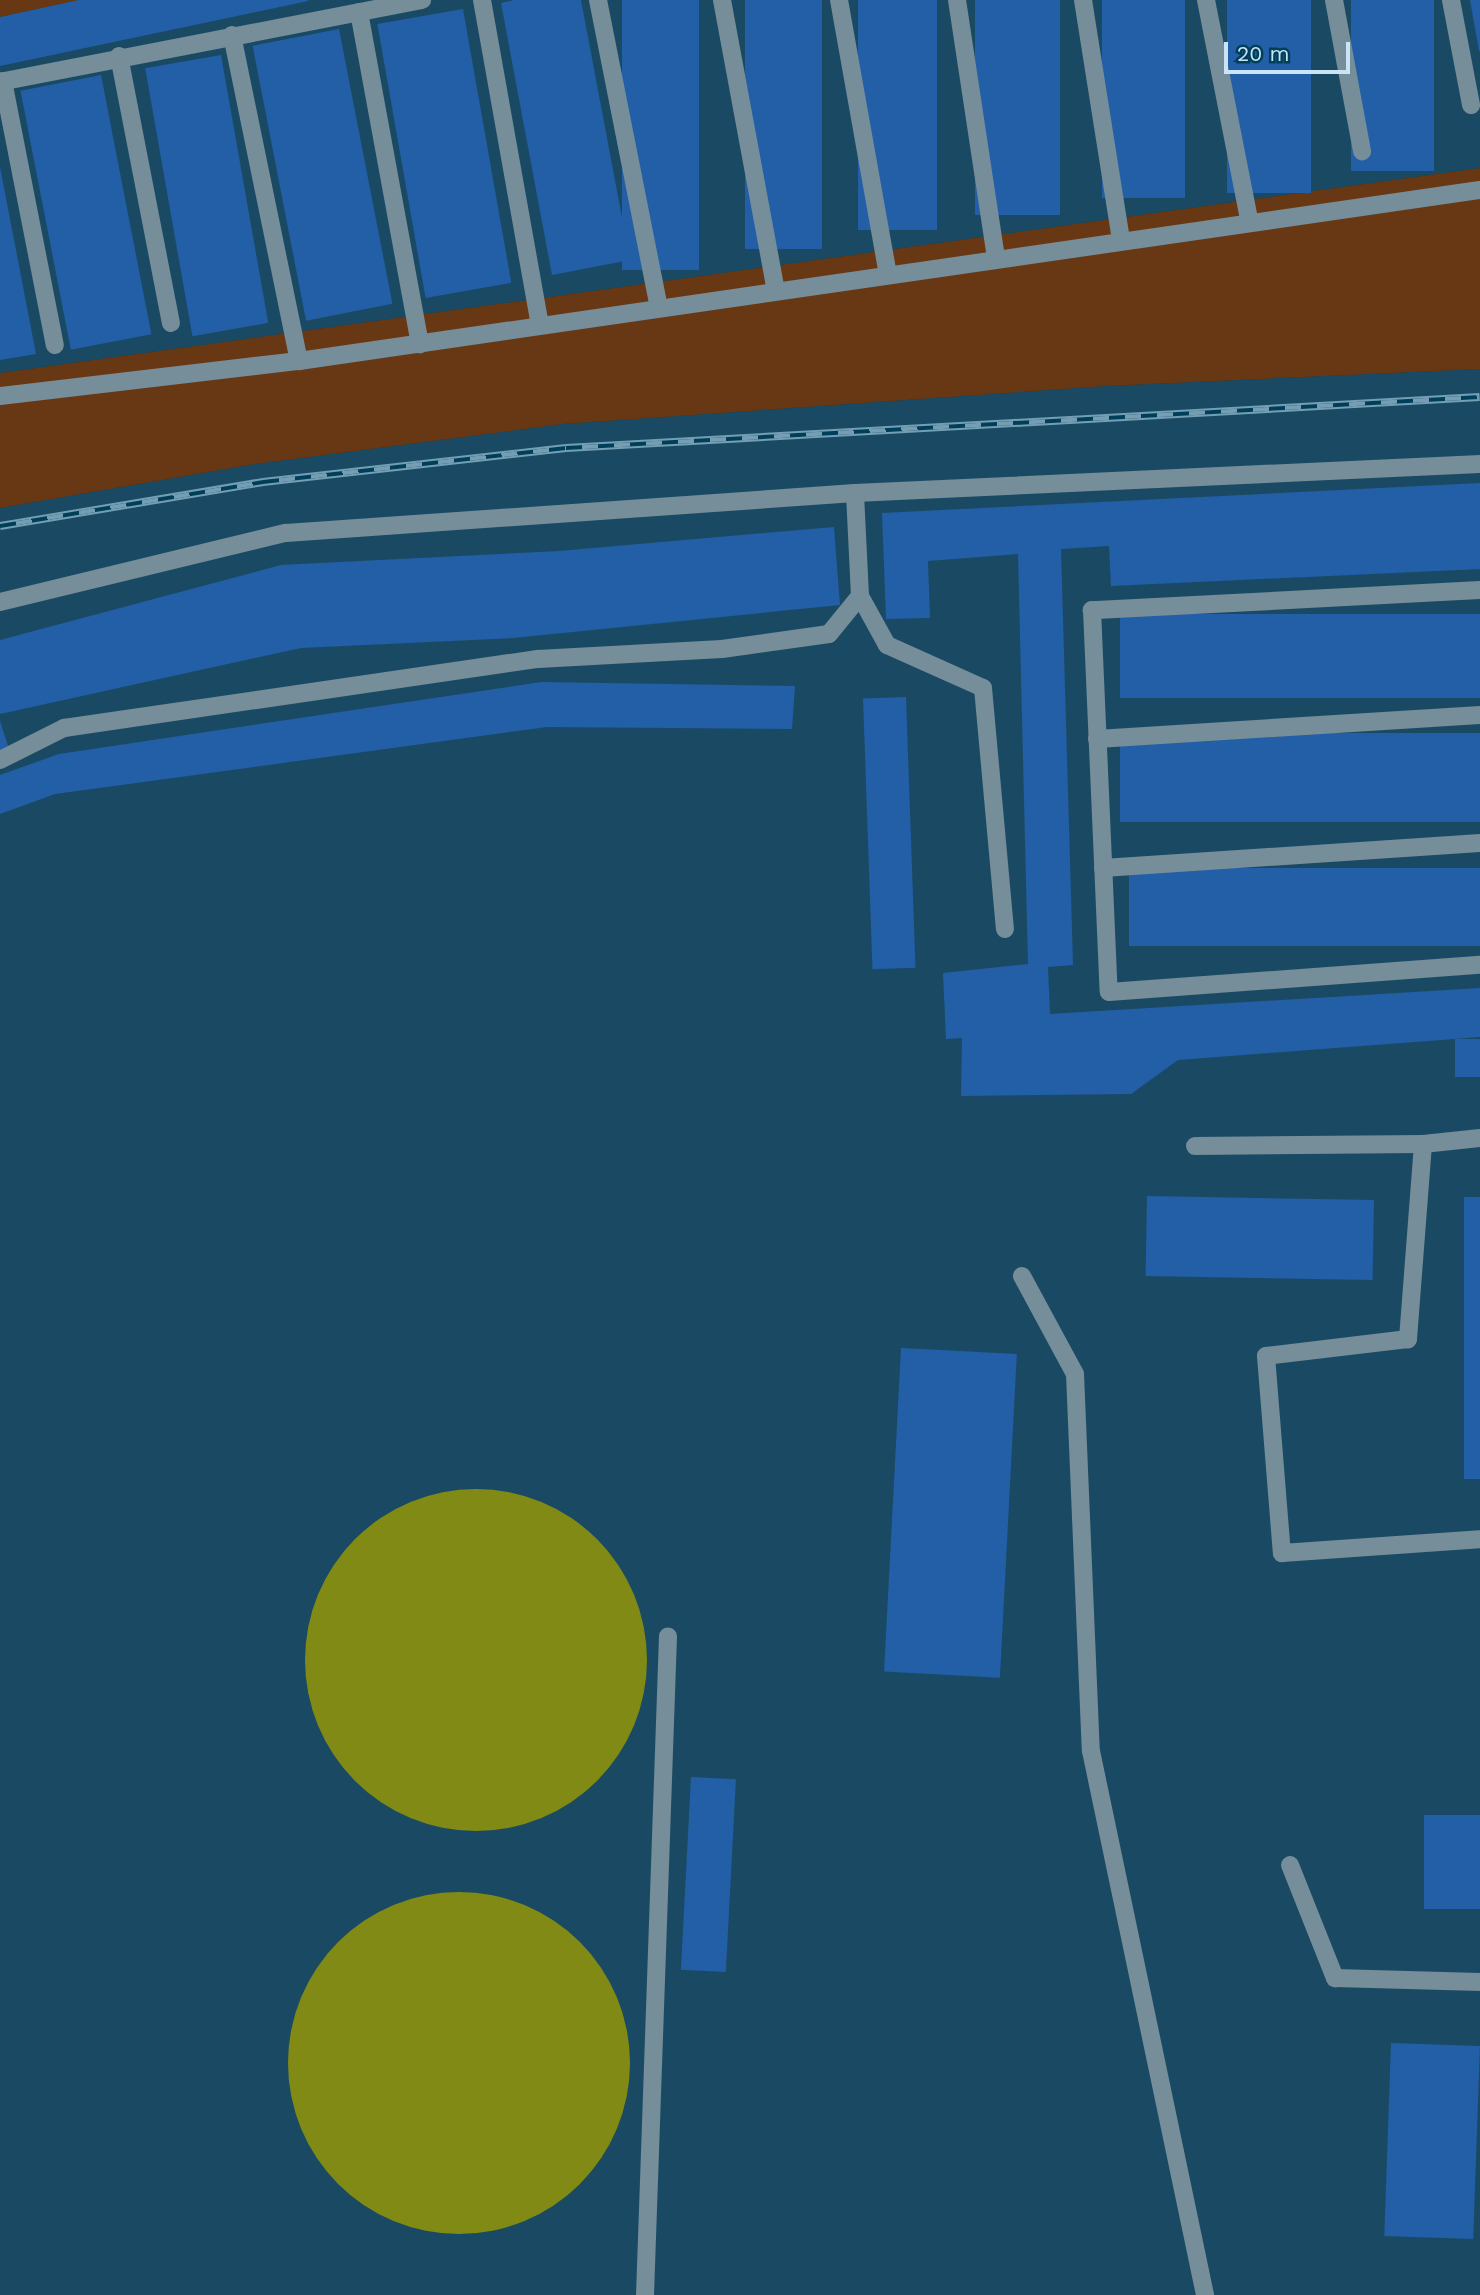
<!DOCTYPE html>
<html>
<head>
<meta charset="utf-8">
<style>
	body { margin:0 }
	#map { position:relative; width:1480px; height:2295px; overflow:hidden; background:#003f5a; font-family:"Work Sans",sans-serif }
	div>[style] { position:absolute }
	.built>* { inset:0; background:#1a4a63 }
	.green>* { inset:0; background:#673813 }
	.water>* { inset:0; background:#808a14 }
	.round { border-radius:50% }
	.building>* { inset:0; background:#225fa7; transform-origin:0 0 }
	.minor>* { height:18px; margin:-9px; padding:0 9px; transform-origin:9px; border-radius:9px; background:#768d9a }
	.rail>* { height:8px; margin-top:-4px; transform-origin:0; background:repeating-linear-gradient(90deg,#003f5a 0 16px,#749eb3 0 32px); box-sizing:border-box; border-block:2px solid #749eb3 }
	span { translate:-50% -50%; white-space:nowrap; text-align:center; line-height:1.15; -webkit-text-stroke:5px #003f5a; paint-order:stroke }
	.scale { position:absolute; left:1224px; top:42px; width:126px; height:32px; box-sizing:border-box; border:4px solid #c9e4f5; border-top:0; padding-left:9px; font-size:21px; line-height:24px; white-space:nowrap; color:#c9e4f5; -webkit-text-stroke:5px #003f5a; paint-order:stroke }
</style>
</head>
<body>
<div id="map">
	<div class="built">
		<i style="clip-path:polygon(79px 0,1480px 0,1480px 168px,0 373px,0 17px)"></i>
		<i style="clip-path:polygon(1480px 369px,1480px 2295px,0 2295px,0 508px,255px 464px,563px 424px,1107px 386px)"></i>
	</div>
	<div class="green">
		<i style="clip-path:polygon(0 0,79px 0,0 17px)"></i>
		<i style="clip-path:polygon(1480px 168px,1480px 369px,1107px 386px,563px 424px,255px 464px,0 508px,0 373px)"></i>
	</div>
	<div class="water">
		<i class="round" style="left:305px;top:1489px;width:342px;height:342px"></i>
		<i class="round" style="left:288px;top:1892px;width:342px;height:342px"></i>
	</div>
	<div class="building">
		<i style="clip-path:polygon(79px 0,308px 0,308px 1px,0 66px,0 17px)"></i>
		<i style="clip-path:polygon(514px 0,581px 0,630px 260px,552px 275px,501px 3px)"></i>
		<i style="left:622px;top:0;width:77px;height:270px"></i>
		<i style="left:745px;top:0;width:77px;height:249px"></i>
		<i style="left:858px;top:0;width:79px;height:230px"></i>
		<i style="left:975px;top:0;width:85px;height:215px"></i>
		<i style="left:1102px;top:0;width:83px;height:198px"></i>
		<i style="left:1227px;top:0;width:84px;height:193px"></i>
		<i style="left:1351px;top:0;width:83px;height:171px"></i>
		<i style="clip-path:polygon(1470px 0,1480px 0,1480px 51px,1479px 51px)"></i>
		<i style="left:463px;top:9px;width:278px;height:87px;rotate:80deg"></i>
		<i style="left:339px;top:29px;width:280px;height:88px;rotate:79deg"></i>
		<i style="left:221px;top:55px;width:272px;height:77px;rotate:80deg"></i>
		<i style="left:101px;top:75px;width:264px;height:82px;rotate:79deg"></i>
		<i style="clip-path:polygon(0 167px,36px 354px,0 360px)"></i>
		<i style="clip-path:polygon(1480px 483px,1480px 569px,1111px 586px,1109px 546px,1061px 549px,1073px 965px,1048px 967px,1050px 1014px,1480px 988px,1480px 1037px,1178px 1060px,1131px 1094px,961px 1096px,962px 1038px,946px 1039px,943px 973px,1028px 964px,1018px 554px,928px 561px,930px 618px,886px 619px,882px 513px)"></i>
		<i style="clip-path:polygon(834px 527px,840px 605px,513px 638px,301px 648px,0 714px,0 640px,281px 565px,559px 551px)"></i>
		<i style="left:1480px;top:614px;width:84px;height:360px;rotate:90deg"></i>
		<i style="clip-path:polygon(541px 682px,795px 686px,792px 729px,547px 727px,55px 794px,0 814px,0 775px,59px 754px)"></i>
		<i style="left:906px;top:697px;width:271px;height:43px;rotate:88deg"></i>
		<i style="clip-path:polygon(0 721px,9px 749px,0 752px)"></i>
		<i style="left:1480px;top:733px;width:89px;height:360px;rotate:90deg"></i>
		<i style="left:1480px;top:868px;width:78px;height:351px;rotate:90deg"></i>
		<i style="left:1480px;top:1039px;width:38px;height:25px;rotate:90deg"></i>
		<i style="left:1147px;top:1196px;width:227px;height:80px;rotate:1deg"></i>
		<i style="left:1464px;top:1197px;width:16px;height:282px"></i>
		<i style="left:901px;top:1348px;width:116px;height:324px;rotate:3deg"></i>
		<i style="left:691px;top:1777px;width:45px;height:193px;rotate:3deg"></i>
		<i style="left:1424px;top:1815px;width:56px;height:94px"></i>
		<i style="left:1391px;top:2043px;width:89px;height:193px;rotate:2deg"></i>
	</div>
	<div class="minor">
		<i style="left:482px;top:0;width:330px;rotate:79.9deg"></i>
		<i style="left:598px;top:0;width:314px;rotate:78.8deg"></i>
		<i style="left:722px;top:0;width:296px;rotate:79.5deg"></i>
		<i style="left:839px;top:0;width:278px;rotate:79.9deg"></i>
		<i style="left:957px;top:0;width:261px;rotate:81.4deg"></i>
		<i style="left:1083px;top:0;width:242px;rotate:81deg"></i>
		<i style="left:1206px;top:0;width:224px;rotate:78.9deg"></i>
		<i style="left:1334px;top:0;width:154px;rotate:79.5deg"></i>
		<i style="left:1451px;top:0;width:107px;rotate:79.2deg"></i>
		<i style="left:359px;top:12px;width:338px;rotate:79.6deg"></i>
		<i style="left:232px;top:35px;width:333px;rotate:78.4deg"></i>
		<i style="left:119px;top:56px;width:272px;rotate:79deg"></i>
		<i style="left:3px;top:81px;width:269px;rotate:78.9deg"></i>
		<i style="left:0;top:82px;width:430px;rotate:-11deg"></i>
		<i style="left:0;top:396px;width:301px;rotate:-6.7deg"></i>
		<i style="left:299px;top:361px;width:1193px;rotate:-8.24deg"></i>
		<i style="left:1480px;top:590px;width:389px;rotate:177deg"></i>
		<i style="left:1092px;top:610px;width:382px;rotate:87.5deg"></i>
		<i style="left:1109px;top:992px;width:372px;rotate:-4.2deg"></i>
		<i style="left:860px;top:596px;width:56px;rotate:61.1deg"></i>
		<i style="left:887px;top:645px;width:105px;rotate:24.1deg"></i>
		<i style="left:983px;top:688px;width:242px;rotate:84.8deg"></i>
		<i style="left:0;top:602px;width:294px;rotate:-13.6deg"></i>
		<i style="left:286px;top:533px;width:570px;rotate:-4.02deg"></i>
		<i style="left:855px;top:493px;width:626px;rotate:-2.66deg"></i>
		<i style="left:1097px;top:739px;width:384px;rotate:-3.6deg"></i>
		<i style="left:0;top:760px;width:72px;rotate:-26.6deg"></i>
		<i style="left:64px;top:728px;width:479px;rotate:-8.3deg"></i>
		<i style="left:538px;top:659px;width:184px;rotate:-3.1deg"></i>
		<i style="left:722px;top:649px;width:108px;rotate:-8deg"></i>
		<i style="left:829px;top:634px;width:49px;rotate:-50.8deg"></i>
		<i style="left:860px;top:596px;width:103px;rotate:-92.8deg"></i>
		<i style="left:1103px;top:868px;width:378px;rotate:-3.8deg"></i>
		<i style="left:1480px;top:1138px;width:57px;rotate:174deg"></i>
		<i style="left:1423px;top:1144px;width:196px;rotate:94.4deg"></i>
		<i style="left:1408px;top:1339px;width:143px;rotate:173.2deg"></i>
		<i style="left:1266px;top:1356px;width:198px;rotate:85.4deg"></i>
		<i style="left:1282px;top:1553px;width:198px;rotate:-4deg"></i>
		<i style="left:1195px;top:1146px;width:228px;rotate:-0.5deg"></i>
		<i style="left:1022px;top:1276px;width:111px;rotate:61.6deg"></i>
		<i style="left:1075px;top:1374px;width:377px;rotate:87.6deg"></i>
		<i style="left:1091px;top:1751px;width:556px;rotate:78.16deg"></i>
		<i style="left:1290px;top:1865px;width:122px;rotate:68.3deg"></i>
		<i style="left:1335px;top:1978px;width:145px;rotate:1.6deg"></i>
		<i style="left:645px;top:2295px;width:659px;rotate:-88deg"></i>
	</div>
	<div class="rail">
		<i style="left:0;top:526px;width:267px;rotate:-9.5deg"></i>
		<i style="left:263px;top:482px;width:305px;rotate:-6.4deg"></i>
		<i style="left:566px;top:448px;width:915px;rotate:-3.19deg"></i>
	</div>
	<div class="scale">20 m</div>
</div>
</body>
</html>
